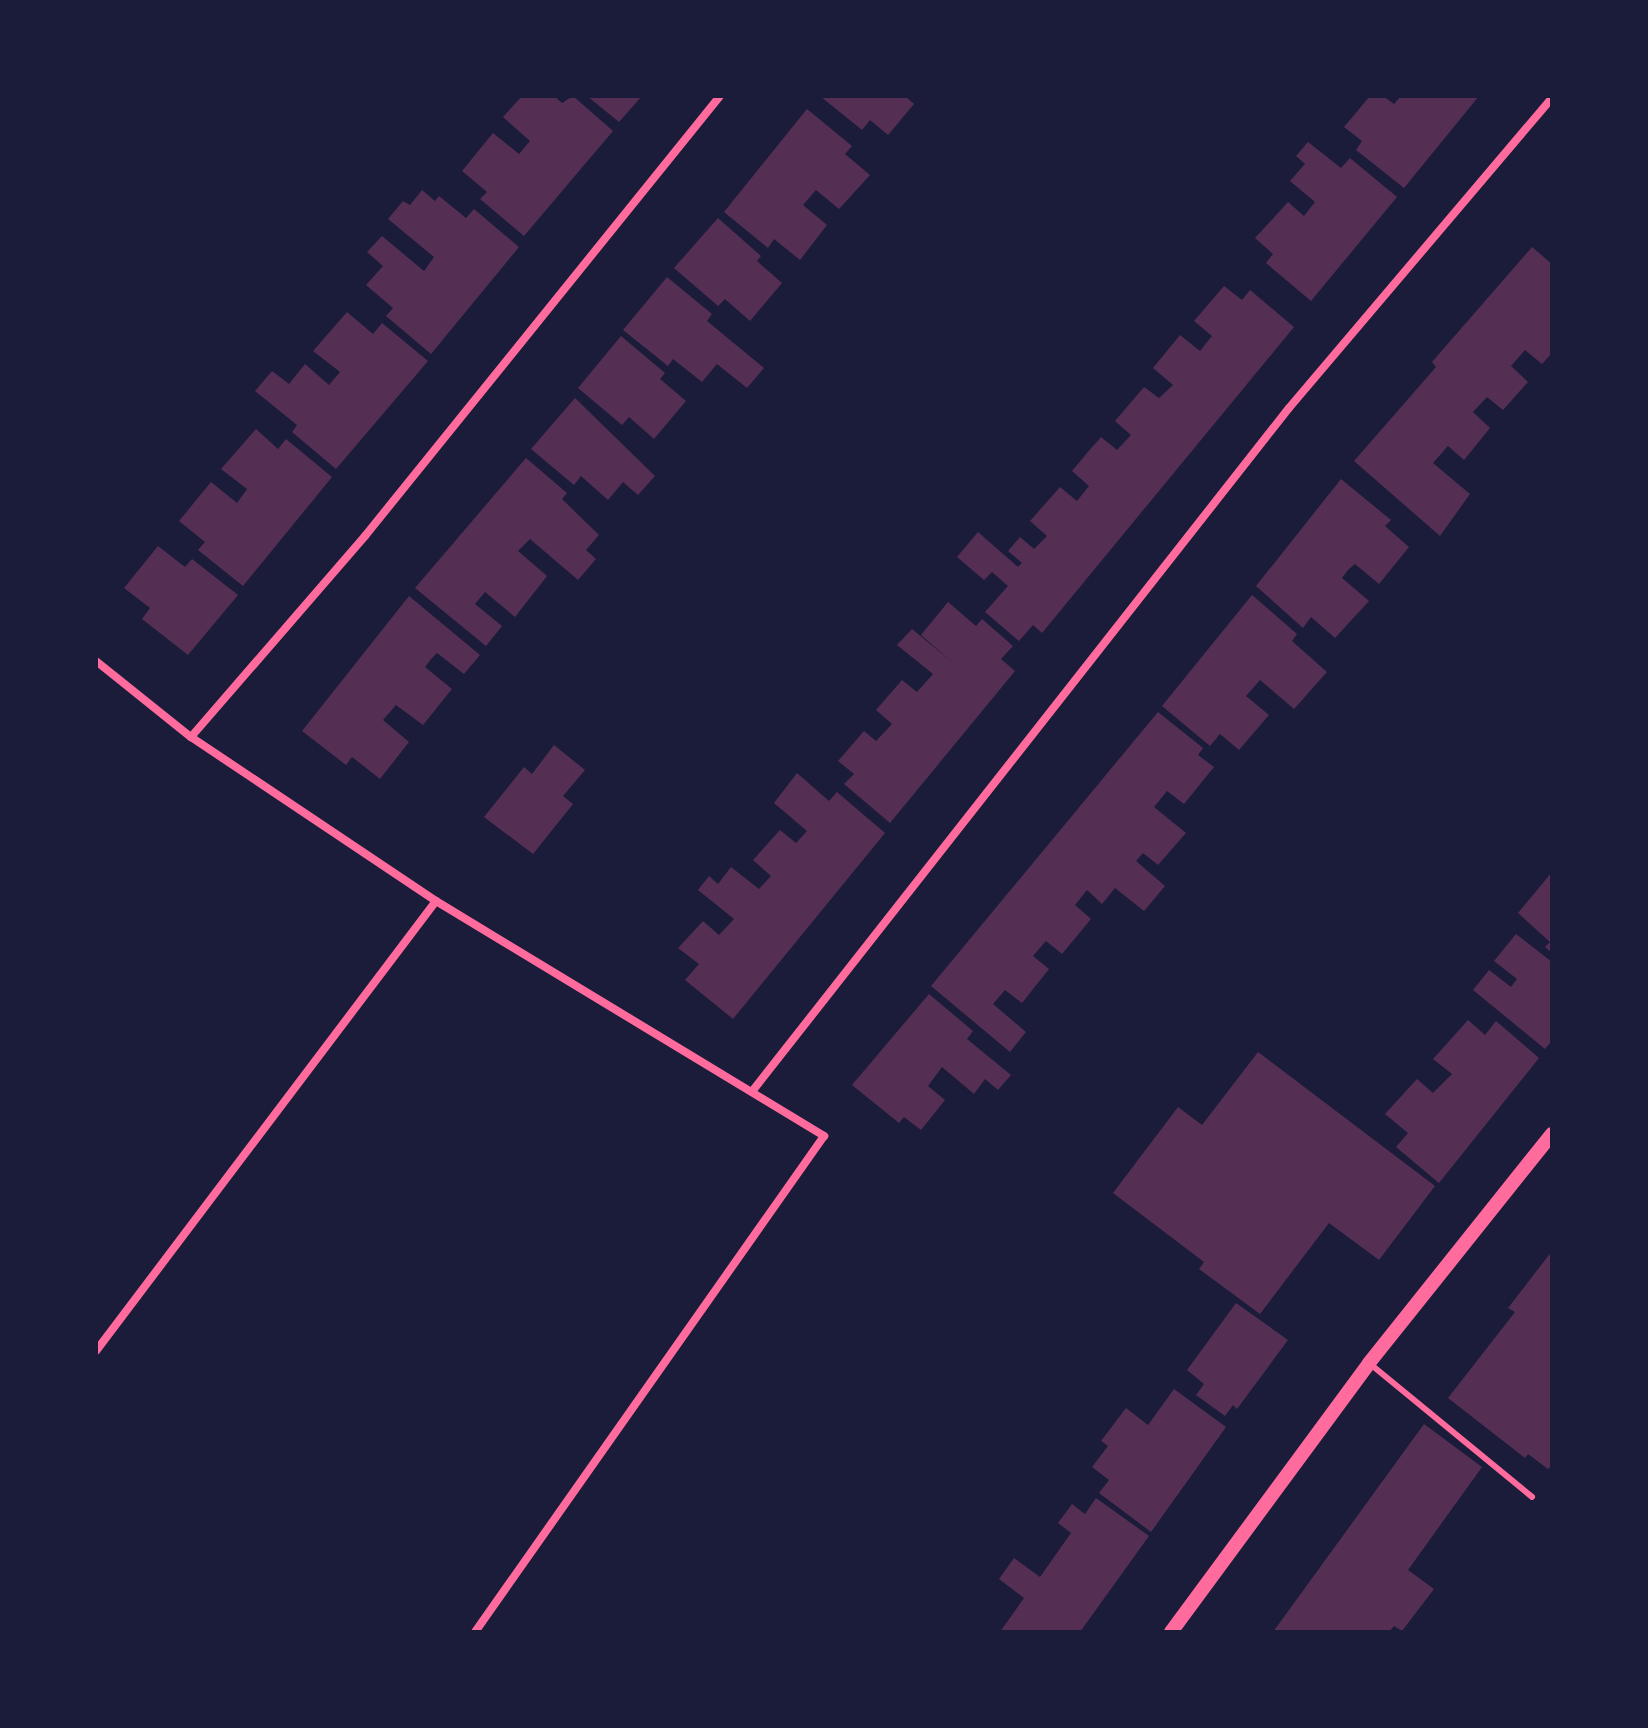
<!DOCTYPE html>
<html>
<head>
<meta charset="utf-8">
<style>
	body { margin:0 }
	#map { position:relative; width:1648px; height:1728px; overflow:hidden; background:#1b1b3a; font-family:"Source Sans 3",sans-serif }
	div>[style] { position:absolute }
	.building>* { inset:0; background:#542f53 }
	.service>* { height:6px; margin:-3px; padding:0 3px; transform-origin:3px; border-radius:3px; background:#ff6b9d }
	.minor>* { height:8px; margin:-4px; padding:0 4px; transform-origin:4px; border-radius:4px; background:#ff6b9d }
	.tertiary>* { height:14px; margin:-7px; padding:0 7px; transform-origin:7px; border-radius:7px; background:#ff6b9d }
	span { translate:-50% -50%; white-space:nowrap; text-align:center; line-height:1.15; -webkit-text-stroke:6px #1b1b3a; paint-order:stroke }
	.frame { position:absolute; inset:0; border:98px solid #1b1b3a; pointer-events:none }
</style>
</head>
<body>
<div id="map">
	<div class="building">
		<i style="clip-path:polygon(522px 96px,554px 96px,562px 103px,573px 96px,613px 131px,524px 236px,480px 199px,487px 192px,462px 171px,493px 133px,519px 154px,530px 141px,503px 117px)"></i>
		<i style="clip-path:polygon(587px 96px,642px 96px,619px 122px)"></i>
		<i style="clip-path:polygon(820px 96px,905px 96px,914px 104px,888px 135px,870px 120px,862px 130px)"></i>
		<i style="clip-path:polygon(1370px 96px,1383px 96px,1394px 104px,1401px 96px,1479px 96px,1404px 188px,1356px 150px,1362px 141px,1344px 127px)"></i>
		<i style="clip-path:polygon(807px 109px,852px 146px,845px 154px,870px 175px,839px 209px,816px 190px,803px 205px,827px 225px,800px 260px,774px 239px,768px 248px,724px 212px)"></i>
		<i style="clip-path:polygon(1308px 142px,1341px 168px,1350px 158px,1397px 197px,1311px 301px,1266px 263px,1273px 254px,1255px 238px,1288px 202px,1304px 216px,1315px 202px,1290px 181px,1305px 164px,1296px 156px)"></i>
		<i style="clip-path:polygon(422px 190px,435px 201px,439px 196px,466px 218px,474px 209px,519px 247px,431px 354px,386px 316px,393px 308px,366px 285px,383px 266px,367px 252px,382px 236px,424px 271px,434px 257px,388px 219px,403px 201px,410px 205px)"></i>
		<i style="clip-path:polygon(718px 218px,761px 256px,757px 261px,782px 283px,750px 321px,725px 299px,718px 306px,674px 268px)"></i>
		<i style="clip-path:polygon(1532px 247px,1552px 264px,1552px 353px,1542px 364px,1525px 350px,1511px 366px,1528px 382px,1503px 410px,1487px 397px,1473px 412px,1490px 428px,1464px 460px,1448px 446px,1433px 463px,1470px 494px,1440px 536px,1354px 461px,1436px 367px,1432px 362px)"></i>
		<i style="clip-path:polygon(667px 277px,712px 314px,707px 321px,764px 368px,747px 388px,717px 364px,702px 382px,673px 359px,668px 366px,623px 330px)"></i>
		<i style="clip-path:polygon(1224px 286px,1242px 300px,1250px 290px,1294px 327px,1042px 633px,1033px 625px,1019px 641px,985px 612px,1008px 586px,992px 572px,984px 580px,957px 557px,978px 532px,1018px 567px,1022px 563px,1008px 551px,1020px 537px,1034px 549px,1047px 536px,1030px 521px,1060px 487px,1077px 501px,1089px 486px,1072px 471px,1087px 453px,1101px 437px,1117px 450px,1131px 435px,1115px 421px,1144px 387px,1159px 398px,1173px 385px,1153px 368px,1180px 335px,1200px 351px,1212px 336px,1194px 321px)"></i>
		<i style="clip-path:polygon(347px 312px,373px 334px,382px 323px,428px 361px,336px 469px,292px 432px,297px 425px,255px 391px,272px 371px,289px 384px,305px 364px,329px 385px,340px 372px,313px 351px)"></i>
		<i style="clip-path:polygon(621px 336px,665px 373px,660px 379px,686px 401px,654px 439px,629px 417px,622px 425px,578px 388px)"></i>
		<i style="clip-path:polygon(575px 398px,655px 476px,638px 495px,623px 482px,608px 500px,581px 476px,574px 485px,531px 449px)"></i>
		<i style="clip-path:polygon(256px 429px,278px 449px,286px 439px,332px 477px,243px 586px,198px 550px,205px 542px,179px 521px,211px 482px,237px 503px,247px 489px,221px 469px)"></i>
		<i style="clip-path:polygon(526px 458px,567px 493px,562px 499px,599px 535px,586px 550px,596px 559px,578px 580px,530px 539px,518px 551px,547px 576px,515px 617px,485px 592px,475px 604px,502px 626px,486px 646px,415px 588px)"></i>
		<i style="clip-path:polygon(1341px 479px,1391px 520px,1385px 526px,1409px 547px,1379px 584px,1355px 564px,1348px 570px,1342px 578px,1369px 601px,1335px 638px,1311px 617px,1303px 628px,1256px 586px)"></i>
		<i style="clip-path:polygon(158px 546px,185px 567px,192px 559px,238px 595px,188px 655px,142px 619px,150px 608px,124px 588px)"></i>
		<i style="clip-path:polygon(1252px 595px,1297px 634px,1292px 641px,1327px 672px,1294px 709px,1260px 680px,1246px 696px,1269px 715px,1239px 750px,1220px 734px,1210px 746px,1162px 706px)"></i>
		<i style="clip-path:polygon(409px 596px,480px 655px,464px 674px,437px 653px,432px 658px,425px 667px,452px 689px,423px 725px,396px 705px,383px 720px,409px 742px,380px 779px,352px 757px,346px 765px,302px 731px)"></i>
		<i style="clip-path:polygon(948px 602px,976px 626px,982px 619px,1013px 646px,1001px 659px,1015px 671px,890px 823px,844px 784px,854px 774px,838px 761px,864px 731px,876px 741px,892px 724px,876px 710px,902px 680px,917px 692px,933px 674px,897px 645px,912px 629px,952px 662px,921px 635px)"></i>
		<i style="clip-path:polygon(1158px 712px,1203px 748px,1198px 755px,1214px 767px,1184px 804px,1167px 791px,1154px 807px,1186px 833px,1158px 865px,1143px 853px,1136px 861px,1165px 886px,1144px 911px,1115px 888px,1102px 904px,1087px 890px,1075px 905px,1091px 919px,1062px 954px,1046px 941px,1033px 956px,1049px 969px,1022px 1003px,1005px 990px,993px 1004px,1026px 1032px,1010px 1052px,931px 986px)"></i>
		<i style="clip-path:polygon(554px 745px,585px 770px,563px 796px,573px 804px,533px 854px,484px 817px,524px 767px,532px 774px)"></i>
		<i style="clip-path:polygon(797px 773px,829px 801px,837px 792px,885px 833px,733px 1019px,685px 980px,699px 964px,678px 948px,703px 921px,719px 935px,734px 919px,698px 890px,709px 876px,718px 884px,731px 867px,759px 889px,771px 876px,753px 860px,780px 830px,796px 843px,807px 831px,774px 803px)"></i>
		<i style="clip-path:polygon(1552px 872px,1552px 953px,1545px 947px,1550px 942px,1518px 913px)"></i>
		<i style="clip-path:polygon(1516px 934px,1552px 962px,1552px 1041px,1545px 1049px,1473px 990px,1489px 970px,1511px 987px,1517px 979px,1494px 961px)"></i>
		<i style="clip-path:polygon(929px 994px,973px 1031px,967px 1039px,1011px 1075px,998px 1090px,985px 1079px,974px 1094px,942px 1067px,928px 1086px,945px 1100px,921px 1130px,904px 1117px,899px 1123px,852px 1085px)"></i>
		<i style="clip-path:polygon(1468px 1020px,1485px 1035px,1496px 1021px,1539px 1058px,1439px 1183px,1396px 1147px,1408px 1133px,1385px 1114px,1417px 1079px,1433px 1093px,1452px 1074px,1433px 1059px)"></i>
		<i style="clip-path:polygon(1258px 1052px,1435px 1186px,1379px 1260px,1329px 1223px,1260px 1314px,1199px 1269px,1204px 1262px,1113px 1193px,1178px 1107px,1202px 1125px)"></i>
		<i style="clip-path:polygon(1552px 1251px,1552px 1465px,1548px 1469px,1528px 1454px,1525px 1458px,1448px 1398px,1515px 1312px,1508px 1308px)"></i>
		<i style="clip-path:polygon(1236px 1303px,1288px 1340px,1237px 1409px,1233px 1405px,1225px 1416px,1196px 1395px,1204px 1384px,1187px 1370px)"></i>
		<i style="clip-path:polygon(1174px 1389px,1226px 1427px,1151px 1532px,1099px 1493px,1109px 1480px,1092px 1467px,1108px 1446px,1101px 1441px,1126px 1408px,1148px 1425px)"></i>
		<i style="clip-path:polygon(1424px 1424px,1482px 1467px,1408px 1570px,1434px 1589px,1402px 1631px,1394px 1626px,1389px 1632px,1273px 1632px)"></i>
		<i style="clip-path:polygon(1096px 1498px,1149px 1536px,1080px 1632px,1000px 1632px,1024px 1598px,999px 1579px,1014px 1558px,1040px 1577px,1071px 1533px,1058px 1523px,1072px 1504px,1085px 1514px)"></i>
	</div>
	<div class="service">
		<i style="left:1369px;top:1363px;width:211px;rotate:39.4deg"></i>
	</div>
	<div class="minor">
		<i style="left:96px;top:661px;width:122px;rotate:38.7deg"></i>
		<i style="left:191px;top:737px;width:295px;rotate:33.8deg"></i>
		<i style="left:436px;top:901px;width:454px;rotate:31.2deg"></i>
		<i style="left:824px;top:1136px;width:606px;rotate:125.13deg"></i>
		<i style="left:191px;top:737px;width:266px;rotate:-49.1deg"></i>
		<i style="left:365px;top:536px;width:565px;rotate:-51.1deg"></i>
		<i style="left:754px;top:1089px;width:866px;rotate:-51.85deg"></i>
		<i style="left:1289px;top:408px;width:407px;rotate:-49.7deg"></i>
		<i style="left:96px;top:1351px;width:564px;rotate:-52.93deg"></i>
	</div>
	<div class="tertiary">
		<i style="left:1171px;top:1632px;width:334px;rotate:-53.6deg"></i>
		<i style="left:1369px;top:1363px;width:293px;rotate:-51.4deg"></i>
	</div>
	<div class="frame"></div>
</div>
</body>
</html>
